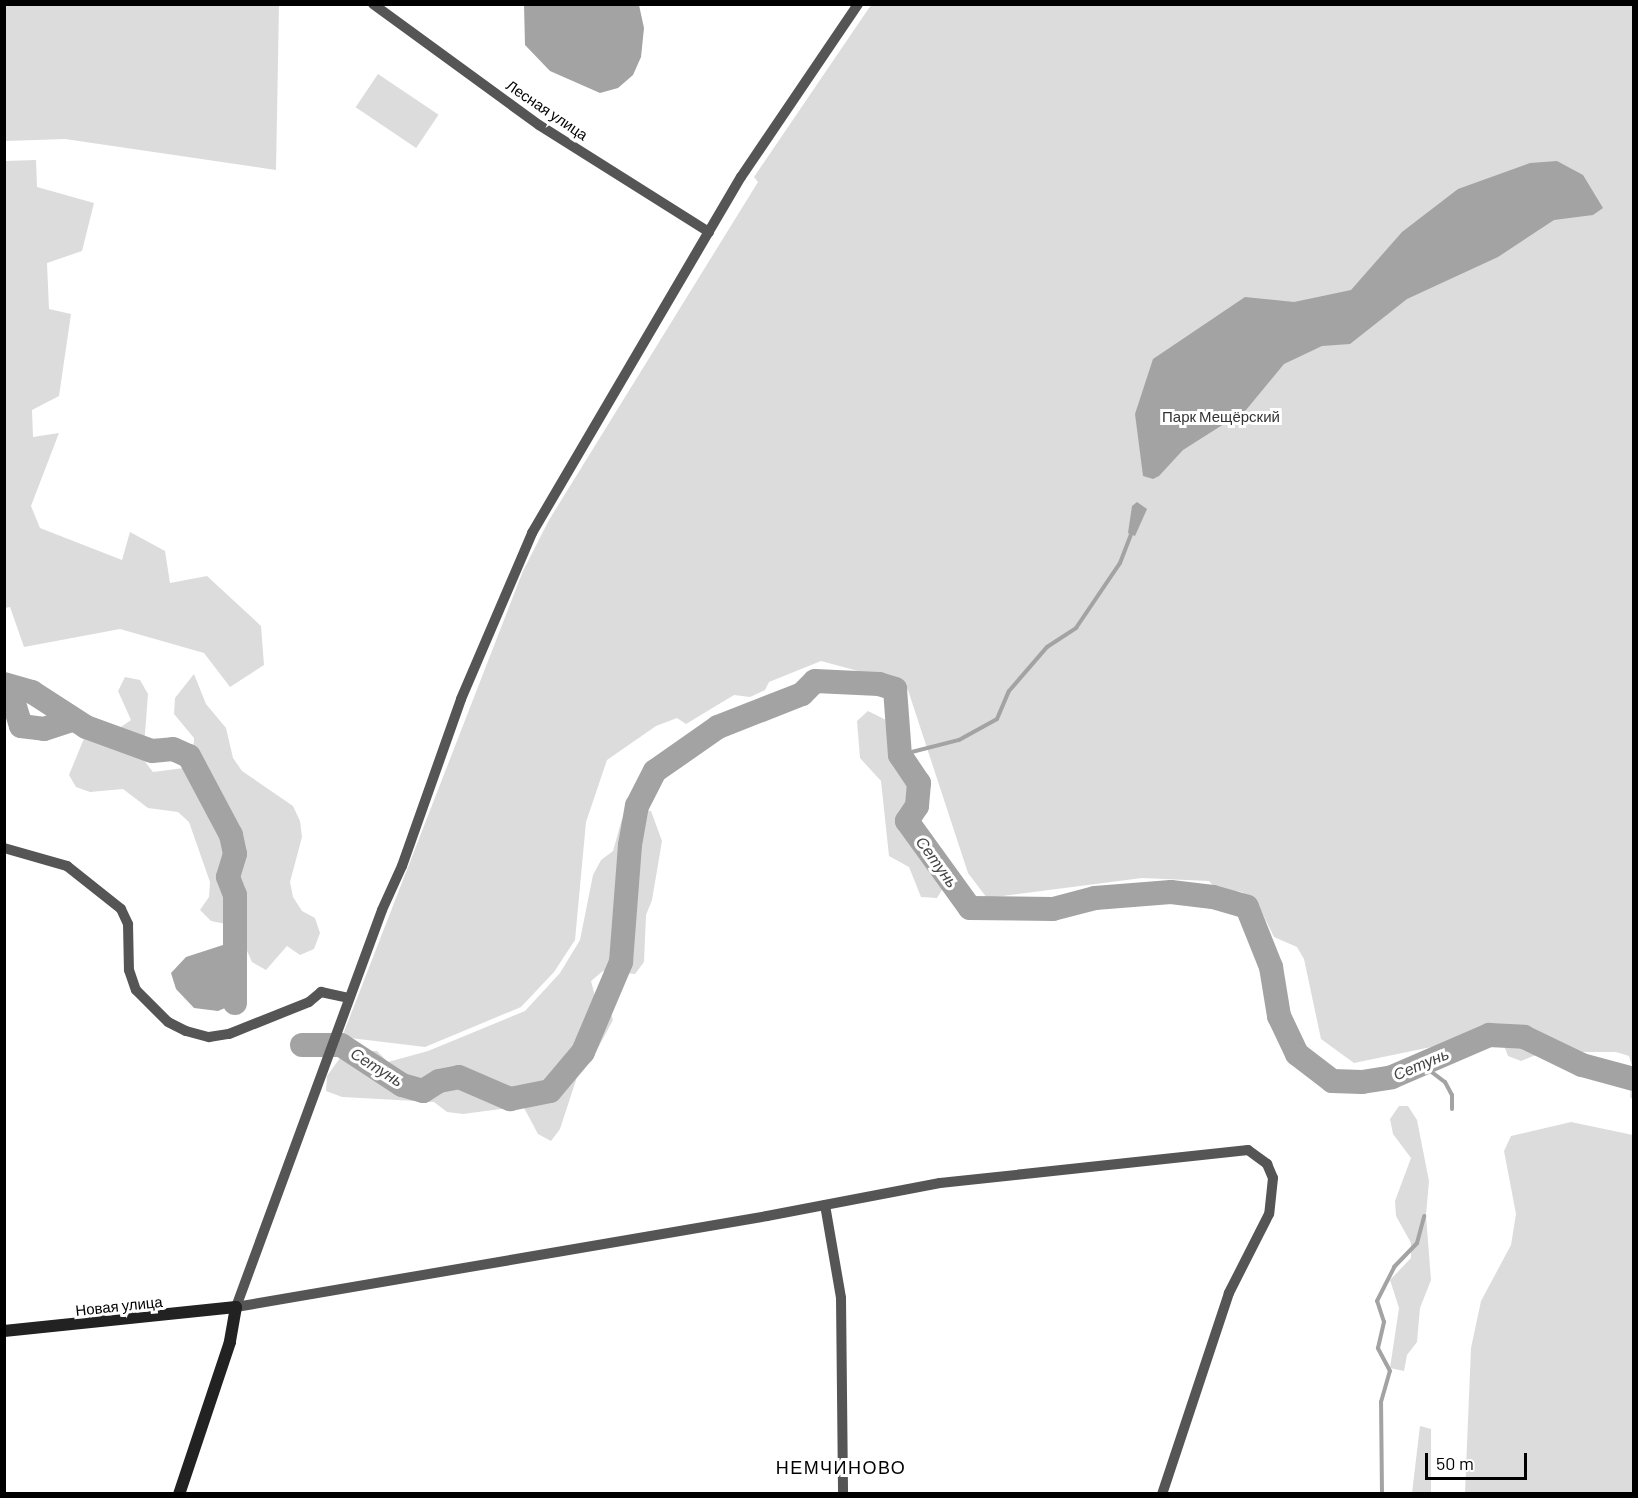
<!DOCTYPE html>
<html>
<head>
<meta charset="utf-8">
<style>
	body { margin:0 }
	#map { position:relative; width:1638px; height:1498px; overflow:hidden; background:#fff; font-family:Barlow,sans-serif }
	div>[style] { position:absolute }
	.green>* { inset:0; background:#dcdcdc; transform-origin:0 0 }
	.water>* { inset:0; background:#a3a3a3 }
	.stream>* { height:4px; margin:-2px; padding:0 2px; transform-origin:2px; border-radius:2px; background:#a3a3a3 }
	.river>* { height:24px; margin:-12px; padding:0 12px; transform-origin:12px; border-radius:12px; background:#a3a3a3 }
	.street>* { height:10px; margin:-5px; padding:0 5px; transform-origin:5px; border-radius:5px; background:#555 }
	.secondary>* { height:12px; margin:-6px; padding:0 6px; transform-origin:6px; border-radius:6px; background:#222 }
	span { translate:-50% -50%; white-space:nowrap; text-align:center; line-height:1.15; -webkit-text-stroke:6px #fff; paint-order:stroke }
	.street-label { font-size:15px; color:#000 }
	.park-label { font-size:15px; color:#333 }
	.water-label { font-size:16px; color:#444; font-style:italic }
	.quarter-label { font-size:18px; color:#000; letter-spacing:1.5px }
	.frame { position:absolute; inset:0; border:6px solid #000; pointer-events:none }
	.scale { position:absolute; left:1425px; top:1453px; width:102px; height:27px; box-sizing:border-box; border:3px solid #000; border-top:0; padding-left:8px; font-size:18px; line-height:21px; white-space:nowrap; color:#000; -webkit-text-stroke:4px #fff; paint-order:stroke }
</style>
</head>
<body>
<div id="map">
	<div class="green">
		<i style="clip-path:polygon(4px 5px,279px 5px,276px 170px,65px 139px,5px 141px)"></i>
		<i style="clip-path:polygon(871px 5px,1633px 5px,1633px 1100px,1630px 1097px,1633px 1069px,1629px 1056px,1616px 1052px,1573px 1052px,1561px 1045px,1521px 1061px,1508px 1056px,1499px 1033px,1354px 1063px,1321px 1039px,1304px 959px,1297px 947px,1274px 937px,1256px 900px,1242px 892px,1215px 888px,1209px 881px,1142px 878px,987px 898px,968px 873px,906px 684px,821px 661px,769px 682px,765px 690px,750px 697px,734px 695px,686px 724px,677px 718px,656px 726px,607px 760px,586px 822px,575px 940px,554px 972px,521px 1007px,425px 1047px,342px 1037px,523px 571px,549px 520px,758px 182px,754px 177px)"></i>
		<i style="left:378px;top:74px;width:73px;height:40px;rotate:34deg"></i>
		<i style="clip-path:polygon(36px 160px,37px 187px,94px 203px,82px 251px,47px 263px,49px 309px,71px 314px,59px 396px,32px 410px,33px 437px,59px 433px,31px 506px,40px 528px,122px 560px,130px 532px,165px 551px,170px 583px,207px 576px,261px 626px,264px 665px,230px 687px,204px 653px,120px 629px,24px 647px,10px 607px,5px 608px,5px 161px)"></i>
		<i style="clip-path:polygon(194px 674px,206px 704px,226px 728px,233px 758px,242px 771px,293px 806px,300px 821px,302px 837px,290px 882px,293px 897px,302px 911px,315px 918px,320px 933px,314px 949px,300px 955px,287px 946px,266px 970px,252px 962px,239px 933px,226px 924px,211px 921px,200px 910px,209px 897px,210px 882px,189px 822px,178px 812px,148px 808px,123px 789px,90px 792px,76px 787px,69px 775px,87px 731px,118px 729px,131px 720px,118px 691px,125px 677px,140px 680px,148px 694px,143px 759px,153px 772px,184px 768px,193px 754px,194px 738px,174px 714px,175px 698px)"></i>
		<i style="clip-path:polygon(868px 711px,894px 724px,908px 790px,902px 822px,946px 883px,937px 898px,921px 897px,909px 867px,889px 856px,881px 781px,860px 758px,857px 721px)"></i>
		<i style="clip-path:polygon(634px 809px,651px 811px,662px 841px,652px 900px,646px 915px,644px 962px,635px 974px,603px 971px,591px 981px,595px 996px,608px 1005px,613px 1020px,598px 1048px,579px 1071px,560px 1129px,551px 1141px,538px 1134px,523px 1106px,463px 1114px,447px 1112px,434px 1102px,342px 1097px,326px 1091px,327px 1076px,345px 1051px,377px 1051px,388px 1062px,428px 1051px,525px 1011px,560px 973px,580px 940px,593px 875px,601px 860px,613px 851px,622px 819px)"></i>
		<i style="clip-path:polygon(1399px 1106px,1408px 1106px,1417px 1120px,1429px 1181px,1426px 1215px,1431px 1280px,1420px 1308px,1417px 1342px,1407px 1355px,1404px 1371px,1390px 1368px,1399px 1308px,1390px 1280px,1411px 1258px,1411px 1243px,1396px 1216px,1395px 1201px,1411px 1158px,1393px 1134px,1390px 1119px)"></i>
		<i style="clip-path:polygon(1571px 1122px,1633px 1135px,1633px 1493px,1465px 1493px,1471px 1348px,1481px 1301px,1511px 1245px,1516px 1214px,1504px 1151px,1511px 1136px)"></i>
		<i style="clip-path:polygon(1420px 1426px,1431px 1429px,1431px 1493px,1412px 1493px)"></i>
	</div>
	<div class="water">
		<i style="clip-path:polygon(524px 5px,639px 5px,644px 28px,641px 57px,633px 75px,618px 88px,600px 93px,550px 71px,525px 45px)"></i>
		<i style="clip-path:polygon(1557px 161px,1583px 175px,1603px 208px,1593px 215px,1554px 220px,1498px 257px,1407px 299px,1350px 344px,1322px 346px,1284px 364px,1246px 410px,1183px 450px,1159px 476px,1153px 479px,1143px 476px,1135px 414px,1153px 359px,1245px 297px,1294px 302px,1351px 290px,1402px 232px,1458px 189px,1530px 163px)"></i>
		<i style="clip-path:polygon(1137px 502px,1147px 509px,1135px 536px,1128px 533px,1132px 506px)"></i>
		<i style="clip-path:polygon(223px 945px,235px 947px,246px 960px,246px 990px,232px 1005px,218px 1011px,194px 1008px,176px 989px,171px 973px,186px 957px)"></i>
	</div>
	<div class="stream">
		<i style="left:900px;top:755px;width:61px;rotate:-14.3deg"></i>
		<i style="left:959px;top:740px;width:43px;rotate:-28.9deg"></i>
		<i style="left:997px;top:719px;width:30px;rotate:-67deg"></i>
		<i style="left:1009px;top:691px;width:58px;rotate:-49.2deg"></i>
		<i style="left:1047px;top:647px;width:35px;rotate:-33deg"></i>
		<i style="left:1076px;top:628px;width:78px;rotate:-55.9deg"></i>
		<i style="left:1120px;top:563px;width:33px;rotate:-69deg"></i>
		<i style="left:1421px;top:1064px;width:30px;rotate:37deg"></i>
		<i style="left:1445px;top:1082px;width:15px;rotate:62deg"></i>
		<i style="left:1452px;top:1095px;width:14px;rotate:90deg"></i>
		<i style="left:1382px;top:1494px;width:92px;rotate:-90.6deg"></i>
		<i style="left:1381px;top:1402px;width:32px;rotate:-74deg"></i>
		<i style="left:1390px;top:1371px;width:26px;rotate:-118deg"></i>
		<i style="left:1378px;top:1348px;width:27px;rotate:-77deg"></i>
		<i style="left:1384px;top:1322px;width:22px;rotate:-108deg"></i>
		<i style="left:1377px;top:1301px;width:38px;rotate:-63deg"></i>
		<i style="left:1394px;top:1267px;width:33px;rotate:-46deg"></i>
		<i style="left:1417px;top:1243px;width:28px;rotate:-75deg"></i>
	</div>
	<div class="river">
		<i style="left:4px;top:684px;width:29px;rotate:16deg"></i>
		<i style="left:32px;top:692px;width:64px;rotate:32.9deg"></i>
		<i style="left:86px;top:727px;width:70px;rotate:20deg"></i>
		<i style="left:152px;top:751px;width:21px;rotate:-5deg"></i>
		<i style="left:173px;top:749px;width:17px;rotate:24deg"></i>
		<i style="left:189px;top:756px;width:89px;rotate:62deg"></i>
		<i style="left:231px;top:835px;width:19px;rotate:78deg"></i>
		<i style="left:235px;top:854px;width:24px;rotate:107deg"></i>
		<i style="left:228px;top:877px;width:19px;rotate:69deg"></i>
		<i style="left:235px;top:895px;width:108px;rotate:90deg"></i>
		<i style="left:16px;top:689px;width:11px;rotate:105deg"></i>
		<i style="left:13px;top:700px;width:27px;rotate:73deg"></i>
		<i style="left:21px;top:726px;width:23px;rotate:7deg"></i>
		<i style="left:44px;top:729px;width:28px;rotate:-18deg"></i>
		<i style="left:302px;top:1045px;width:39px"></i>
		<i style="left:341px;top:1045px;width:73px;rotate:33.3deg"></i>
		<i style="left:402px;top:1085px;width:22px;rotate:16deg"></i>
		<i style="left:423px;top:1091px;width:19px;rotate:-32deg"></i>
		<i style="left:439px;top:1081px;width:20px;rotate:-11deg"></i>
		<i style="left:459px;top:1077px;width:56px;rotate:23.3deg"></i>
		<i style="left:510px;top:1099px;width:41px;rotate:-11.3deg"></i>
		<i style="left:550px;top:1091px;width:51px;rotate:-49.8deg"></i>
		<i style="left:583px;top:1052px;width:98px;rotate:-67.1deg"></i>
		<i style="left:621px;top:962px;width:117px;rotate:-85.6deg"></i>
		<i style="left:630px;top:845px;width:40px;rotate:-80deg"></i>
		<i style="left:637px;top:806px;width:39px;rotate:-63deg"></i>
		<i style="left:655px;top:771px;width:77px;rotate:-34.9deg"></i>
		<i style="left:718px;top:727px;width:90px;rotate:-21.4deg"></i>
		<i style="left:802px;top:694px;width:18px;rotate:-45deg"></i>
		<i style="left:815px;top:681px;width:64px;rotate:2.7deg"></i>
		<i style="left:879px;top:684px;width:17px;rotate:17deg"></i>
		<i style="left:895px;top:689px;width:66px;rotate:85.7deg"></i>
		<i style="left:900px;top:755px;width:34px;rotate:56deg"></i>
		<i style="left:919px;top:783px;width:23px;rotate:95deg"></i>
		<i style="left:917px;top:806px;width:18px;rotate:124deg"></i>
		<i style="left:907px;top:821px;width:107px;rotate:54.1deg"></i>
		<i style="left:970px;top:908px;width:83px;rotate:0.7deg"></i>
		<i style="left:1053px;top:909px;width:43px;rotate:-14.7deg"></i>
		<i style="left:1095px;top:898px;width:76px;rotate:-4.5deg"></i>
		<i style="left:1171px;top:892px;width:42px;rotate:6.8deg"></i>
		<i style="left:1213px;top:897px;width:35px;rotate:16deg"></i>
		<i style="left:1247px;top:907px;width:65px;rotate:68.2deg"></i>
		<i style="left:1271px;top:967px;width:50px;rotate:80.7deg"></i>
		<i style="left:1279px;top:1016px;width:42px;rotate:64.7deg"></i>
		<i style="left:1297px;top:1054px;width:44px;rotate:37.6deg"></i>
		<i style="left:1332px;top:1081px;width:30px;rotate:2deg"></i>
		<i style="left:1362px;top:1082px;width:30px;rotate:-9deg"></i>
		<i style="left:1392px;top:1077px;width:106px;rotate:-23.4deg"></i>
		<i style="left:1489px;top:1035px;width:35px;rotate:3deg"></i>
		<i style="left:1524px;top:1037px;width:64px;rotate:25.8deg"></i>
		<i style="left:1582px;top:1065px;width:54px;rotate:15.1deg"></i>
	</div>
	<div class="street">
		<i style="left:373px;top:4px;width:205px;rotate:36.1deg"></i>
		<i style="left:539px;top:125px;width:201px;rotate:32.2deg"></i>
		<i style="left:4px;top:848px;width:66px;rotate:15.9deg"></i>
		<i style="left:67px;top:866px;width:69px;rotate:38.5deg"></i>
		<i style="left:121px;top:909px;width:17px;rotate:65deg"></i>
		<i style="left:128px;top:924px;width:46px;rotate:88.8deg"></i>
		<i style="left:129px;top:970px;width:21px;rotate:71deg"></i>
		<i style="left:136px;top:990px;width:45px;rotate:45deg"></i>
		<i style="left:168px;top:1022px;width:20px;rotate:27deg"></i>
		<i style="left:186px;top:1031px;width:24px;rotate:15deg"></i>
		<i style="left:209px;top:1037px;width:20px;rotate:-9deg"></i>
		<i style="left:229px;top:1034px;width:86px;rotate:-21.8deg"></i>
		<i style="left:309px;top:1002px;width:16px;rotate:-40deg"></i>
		<i style="left:321px;top:992px;width:29px;rotate:12deg"></i>
		<i style="left:825px;top:1205px;width:94px;rotate:80.2deg"></i>
		<i style="left:841px;top:1298px;width:196px;rotate:89.4deg"></i>
		<i style="left:236px;top:1307px;width:423px;rotate:-69.8deg"></i>
		<i style="left:382px;top:910px;width:48px;rotate:-65.6deg"></i>
		<i style="left:402px;top:866px;width:177px;rotate:-70.5deg"></i>
		<i style="left:461px;top:699px;width:181px;rotate:-66.8deg"></i>
		<i style="left:532px;top:533px;width:413px;rotate:-59.6deg"></i>
		<i style="left:741px;top:177px;width:209px;rotate:-55.9deg"></i>
		<i style="left:236px;top:1307px;width:539px;rotate:-9.72deg"></i>
		<i style="left:767px;top:1216px;width:176px;rotate:-10.8deg"></i>
		<i style="left:940px;top:1183px;width:310px;rotate:-6.1deg"></i>
		<i style="left:1248px;top:1150px;width:24px;rotate:36deg"></i>
		<i style="left:1267px;top:1164px;width:15px;rotate:67deg"></i>
		<i style="left:1273px;top:1178px;width:36px;rotate:96deg"></i>
		<i style="left:1269px;top:1214px;width:89px;rotate:116.9deg"></i>
		<i style="left:1229px;top:1293px;width:212px;rotate:108.4deg"></i>
	</div>
	<div class="secondary">
		<i style="left:4px;top:1331px;width:233px;rotate:-5.9deg"></i>
		<i style="left:236px;top:1307px;width:36px;rotate:100deg"></i>
		<i style="left:230px;top:1342px;width:160px;rotate:108.5deg"></i>
	</div>
	<div class="street-label">
		<span style="left:547px;top:110px;rotate:34deg">Лесная улица</span>
		<span style="left:119px;top:1306px;rotate:-6deg">Новая улица</span>
	</div>
	<div class="park-label">
		<span style="left:1221px;top:417px">Парк Мещёрский</span>
	</div>
	<div class="water-label">
		<span style="left:937px;top:862px;rotate:54deg">Сетунь</span>
		<span style="left:1421px;top:1064px;rotate:-23deg">Сетунь</span>
		<span style="left:377px;top:1067px;rotate:32deg">Сетунь</span>
	</div>
	<div class="quarter-label">
		<span style="left:841px;top:1467px">НЕМЧИНОВО</span>
	</div>
	<div class="frame"></div>
	<div class="scale">50 m</div>
</div>
</body>
</html>
